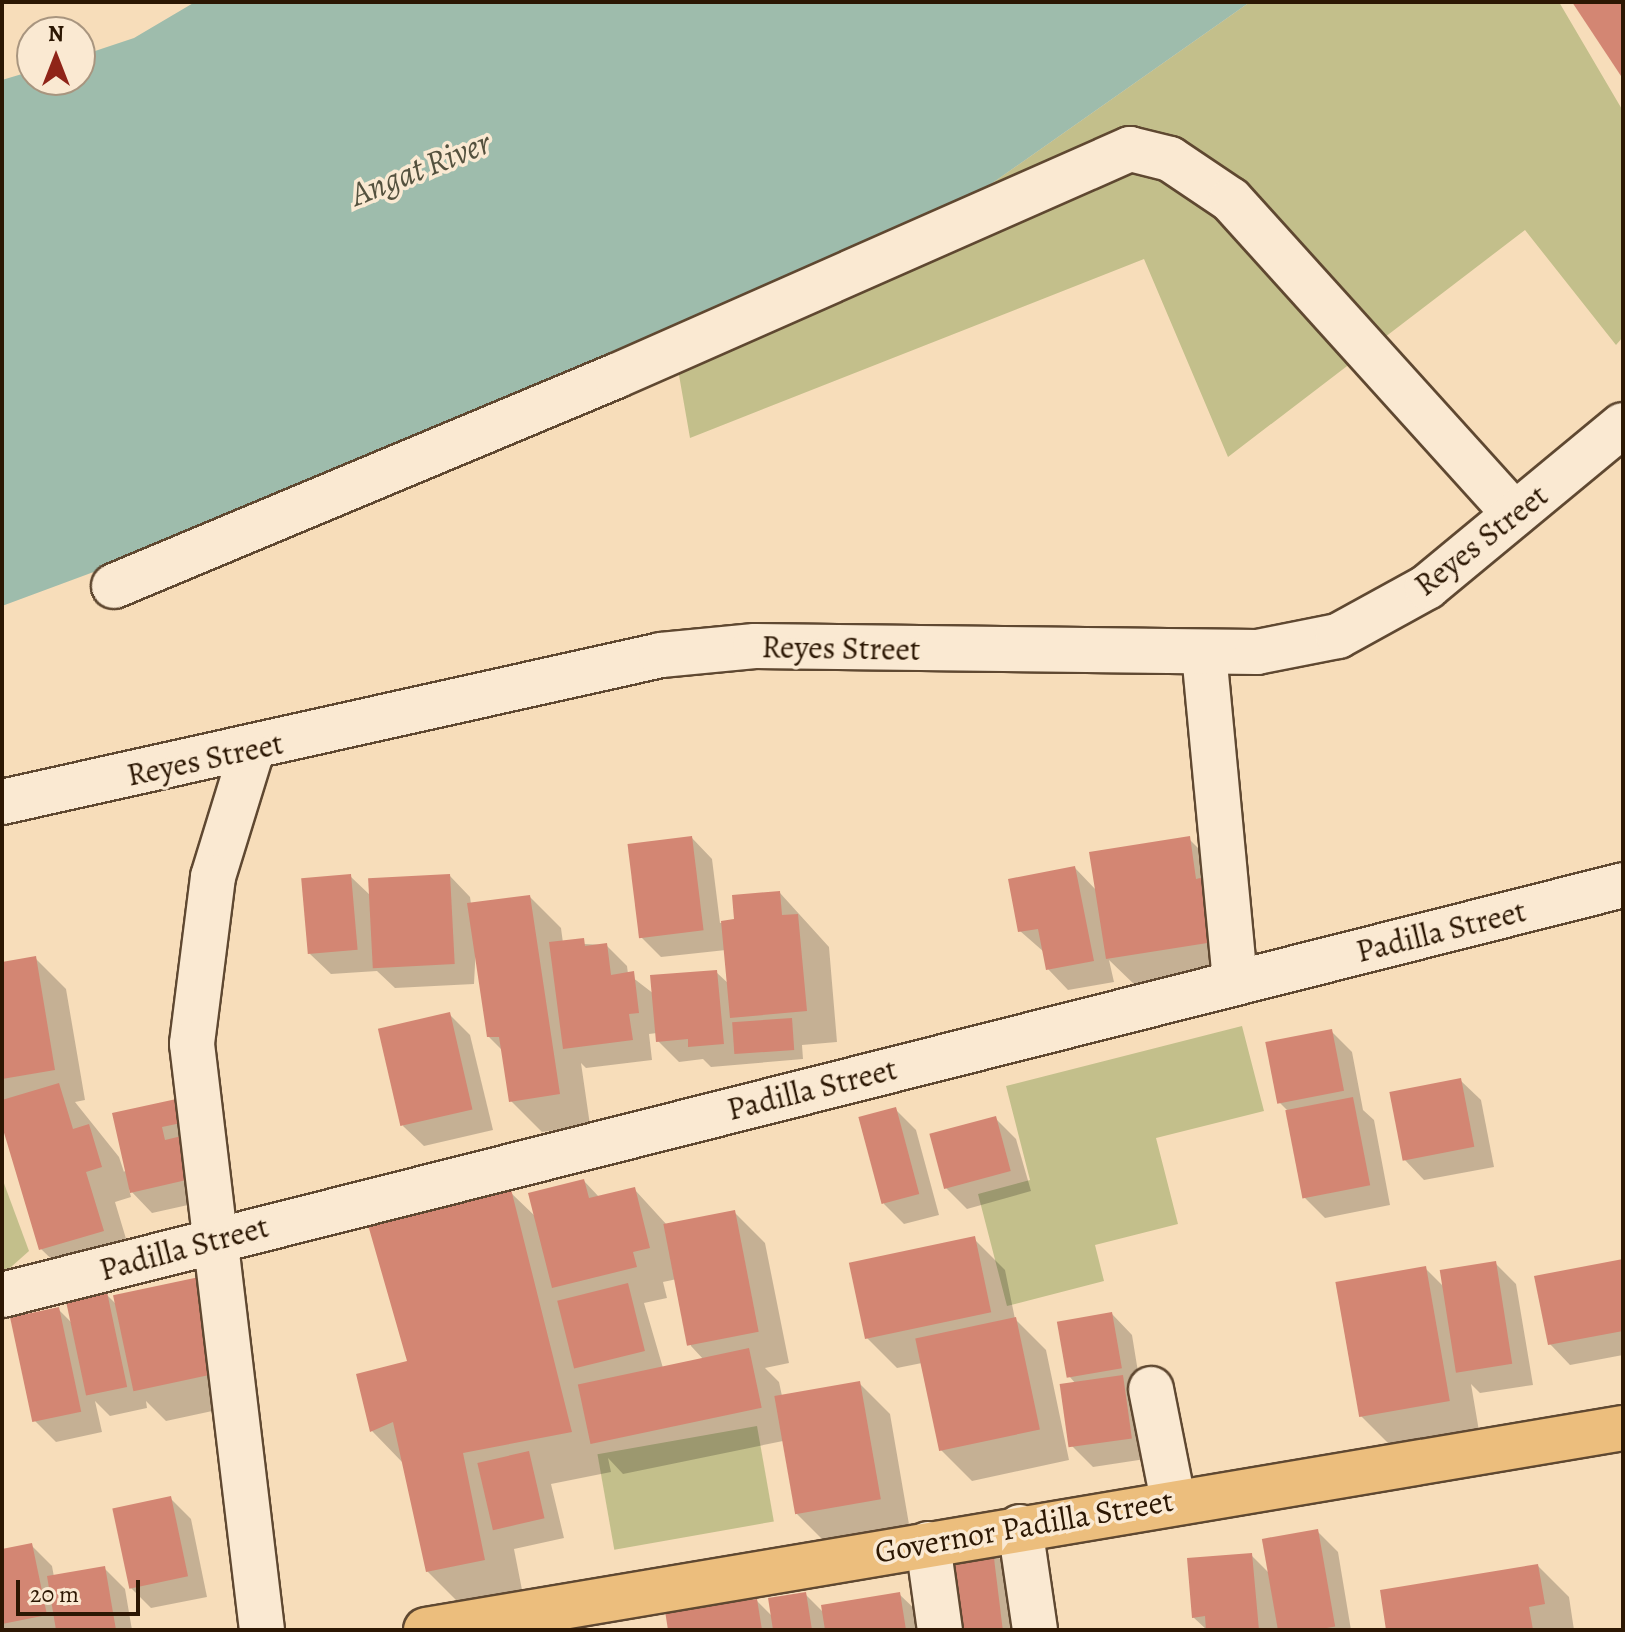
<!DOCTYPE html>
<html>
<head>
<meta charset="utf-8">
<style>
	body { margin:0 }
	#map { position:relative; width:1625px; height:1632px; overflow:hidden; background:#f7ddba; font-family:Alegreya,serif }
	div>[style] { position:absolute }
	.green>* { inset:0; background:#c3bf8b; transform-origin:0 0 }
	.water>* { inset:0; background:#9ebcac }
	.shadow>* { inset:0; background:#0003 }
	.building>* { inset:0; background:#d38673; transform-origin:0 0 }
	.roads { filter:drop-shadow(2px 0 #5f4831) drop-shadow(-2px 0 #5f4831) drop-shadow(0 2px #5f4831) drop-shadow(0 -2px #5f4831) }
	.minor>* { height:44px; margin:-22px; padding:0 22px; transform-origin:22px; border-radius:22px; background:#fae9d2 }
	.major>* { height:44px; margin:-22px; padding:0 22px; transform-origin:22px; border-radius:22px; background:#ecbe7d }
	span { translate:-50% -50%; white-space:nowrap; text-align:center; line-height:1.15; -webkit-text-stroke:7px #fae9d2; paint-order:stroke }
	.street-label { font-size:32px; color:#2c1703 }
	.water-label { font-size:34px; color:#54513e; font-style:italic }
	.frame { position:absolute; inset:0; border:4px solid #2c1703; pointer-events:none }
	.north { position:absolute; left:16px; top:16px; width:80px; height:80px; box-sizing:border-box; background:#fae9d2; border:2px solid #a8957f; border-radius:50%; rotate:0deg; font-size:22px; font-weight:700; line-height:32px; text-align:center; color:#2c1703 }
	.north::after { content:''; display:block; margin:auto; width:28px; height:36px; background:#8f2418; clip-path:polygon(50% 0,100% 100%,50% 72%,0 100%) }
	.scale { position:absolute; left:16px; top:1580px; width:124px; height:36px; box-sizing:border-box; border:4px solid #2c1703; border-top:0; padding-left:10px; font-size:24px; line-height:28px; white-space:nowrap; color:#2c1703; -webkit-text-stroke:6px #fae9d2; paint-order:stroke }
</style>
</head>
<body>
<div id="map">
	<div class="green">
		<i style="clip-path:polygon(1250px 2px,1559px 2px,1623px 111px,1623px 337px,1616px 345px,1525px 230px,1228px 457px,1144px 259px,690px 438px,672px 335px,805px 277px,991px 184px)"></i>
		<i style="clip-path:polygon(1242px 1026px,1264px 1111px,1156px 1138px,1178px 1224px,1095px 1245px,1104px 1281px,1007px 1306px,978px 1194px,1030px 1180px,1006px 1086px)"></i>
		<i style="clip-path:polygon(2px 1178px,29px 1251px,2px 1275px)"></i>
		<i style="left:757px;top:1426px;width:97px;height:162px;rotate:80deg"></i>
	</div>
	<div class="water">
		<i style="clip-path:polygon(195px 2px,1250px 2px,991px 184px,805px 277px,258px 511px,2px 606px,2px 80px,32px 71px,32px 80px,80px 80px,80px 56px,134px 38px)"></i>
	</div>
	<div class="shadow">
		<i style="clip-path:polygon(692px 838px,712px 859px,720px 923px,736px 921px,780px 893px,829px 947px,837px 1042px,802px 1045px,803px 1059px,711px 1067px,703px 1059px,679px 1062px,658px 1041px,657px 1033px,649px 1034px,652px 1060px,586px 1068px,581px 1063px,590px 1125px,542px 1132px,511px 1101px,503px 1051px,489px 1037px,476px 945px,474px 984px,395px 988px,377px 971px,331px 974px,310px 954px,350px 876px,371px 896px,450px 876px,470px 897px,471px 904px,530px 897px,561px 928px,563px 943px,606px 945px,627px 966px,628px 974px,654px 994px,716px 972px,729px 984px,726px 950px,661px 957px,640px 936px)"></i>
		<i style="clip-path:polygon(1189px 839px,1220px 870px,1250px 972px,1139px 989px,1109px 960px,1114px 982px,1068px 990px,1048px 969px,1044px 952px,1020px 931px,1075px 868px,1097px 891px)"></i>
		<i style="clip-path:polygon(35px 958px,66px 989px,85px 1100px,75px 1102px,119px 1157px,124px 1172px,180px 1100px,215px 1199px,152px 1213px,129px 1189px,131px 1197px,115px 1202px,133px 1262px,72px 1279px,41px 1249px,2px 1119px,2px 964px)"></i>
		<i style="clip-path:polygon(449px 1014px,470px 1035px,493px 1130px,424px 1146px,403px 1126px)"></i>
		<i style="clip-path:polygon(1331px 1031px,1352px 1052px,1363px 1110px,1374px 1120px,1390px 1205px,1325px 1218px,1304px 1197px,1287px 1110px,1279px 1102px)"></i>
		<i style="clip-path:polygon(1460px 1080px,1481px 1100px,1494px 1167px,1424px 1180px,1404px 1159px)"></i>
		<i style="clip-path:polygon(895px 1109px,916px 1130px,939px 1215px,904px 1224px,884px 1204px)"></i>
		<i style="clip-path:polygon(995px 1118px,1016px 1139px,1031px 1191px,967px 1209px,946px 1188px)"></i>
		<i style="clip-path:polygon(evenodd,584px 1181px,600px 1198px,635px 1190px,667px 1225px,734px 1212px,765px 1243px,789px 1363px,765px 1368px,779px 1382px,782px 1396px,859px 1383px,890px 1414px,910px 1530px,827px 1544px,796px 1513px,783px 1441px,623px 1474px,608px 1458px,611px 1472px,551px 1484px,564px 1538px,514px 1549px,524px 1600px,468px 1612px,427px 1571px,404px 1464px,372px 1431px,510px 1192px,537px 1218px,584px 1181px,677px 1279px,691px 1346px,704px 1360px,663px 1368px,644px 1303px,667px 1298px,663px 1282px,677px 1279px)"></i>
		<i style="clip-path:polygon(974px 1239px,1005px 1270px,1015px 1319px,1046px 1350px,1069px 1460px,972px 1481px,941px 1450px,922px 1363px,897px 1368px,866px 1337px)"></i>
		<i style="clip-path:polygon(1623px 1261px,1623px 1355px,1570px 1365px,1550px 1344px)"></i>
		<i style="clip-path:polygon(1495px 1263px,1516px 1284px,1533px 1385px,1480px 1393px,1471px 1384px,1479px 1431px,1392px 1447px,1361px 1416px,1425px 1268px,1445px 1288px)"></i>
		<i style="clip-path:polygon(106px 1294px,117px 1305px,254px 1402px,166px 1421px,146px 1401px,147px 1408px,110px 1416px,95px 1401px,102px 1432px,56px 1442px,35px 1421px,58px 1309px,73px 1324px)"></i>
		<i style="clip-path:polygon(1112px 1314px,1132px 1335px,1152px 1458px,1093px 1467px,1072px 1446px,1076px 1384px,1069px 1376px)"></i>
		<i style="clip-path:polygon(170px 1498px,191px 1519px,207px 1597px,151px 1608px,130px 1587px)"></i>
		<i style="clip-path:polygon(1317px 1531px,1338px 1552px,1351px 1630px,1207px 1630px,1193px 1617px,1251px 1555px,1270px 1574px)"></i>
		<i style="clip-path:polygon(31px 1545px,52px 1566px,54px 1577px,104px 1568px,125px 1589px,132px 1630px,2px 1630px,2px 1551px)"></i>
		<i style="clip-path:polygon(993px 1552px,1003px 1562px,1011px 1630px,956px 1630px)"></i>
		<i style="clip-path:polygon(1538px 1566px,1569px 1597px,1574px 1630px,1388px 1630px)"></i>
		<i style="clip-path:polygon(805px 1594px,825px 1614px,899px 1594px,920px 1614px,923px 1630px,670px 1630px,757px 1601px,773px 1617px)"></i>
	</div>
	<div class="building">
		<i style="clip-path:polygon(1572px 2px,1623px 2px,1623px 79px)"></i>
		<i style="left:692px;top:836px;width:95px;height:65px;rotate:83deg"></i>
		<i style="clip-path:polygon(1190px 836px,1196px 879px,1209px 876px,1220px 941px,1106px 959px,1089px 852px)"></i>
		<i style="clip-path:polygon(1075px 866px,1094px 961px,1046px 970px,1038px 929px,1018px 932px,1008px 879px)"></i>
		<i style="left:351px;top:874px;width:76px;height:50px;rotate:85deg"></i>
		<i style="left:450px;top:874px;width:90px;height:82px;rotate:87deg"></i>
		<i style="clip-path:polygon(780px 891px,782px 915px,798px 914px,807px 1011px,730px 1018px,721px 921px,734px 919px,732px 895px)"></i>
		<i style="clip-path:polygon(530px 895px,560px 1094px,509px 1102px,499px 1037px,487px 1037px,467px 903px)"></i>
		<i style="clip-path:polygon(584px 938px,585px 946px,607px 943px,611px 975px,634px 971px,639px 1013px,629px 1014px,633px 1040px,563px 1049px,549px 942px)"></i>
		<i style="clip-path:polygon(36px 956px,55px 1070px,2px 1079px,2px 962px)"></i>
		<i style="clip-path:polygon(717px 970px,724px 1044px,688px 1047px,688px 1039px,656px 1042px,650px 975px)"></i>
		<i style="left:450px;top:1012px;width:100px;height:74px;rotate:77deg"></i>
		<i style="left:792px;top:1018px;width:32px;height:60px;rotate:86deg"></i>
		<i style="left:1332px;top:1029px;width:63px;height:68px;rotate:79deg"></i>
		<i style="left:1461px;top:1078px;width:70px;height:73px;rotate:79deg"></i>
		<i style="clip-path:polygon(59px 1083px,73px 1129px,89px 1124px,102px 1167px,86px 1172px,104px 1231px,39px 1250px,2px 1126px,2px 1100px)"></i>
		<i style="left:1353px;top:1097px;width:90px;height:69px;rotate:79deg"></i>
		<i style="clip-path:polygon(181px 1098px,186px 1122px,162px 1127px,165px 1140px,186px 1135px,195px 1178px,130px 1193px,112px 1113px)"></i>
		<i style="left:896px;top:1107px;width:90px;height:39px;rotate:75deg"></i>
		<i style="left:996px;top:1116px;width:57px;height:69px;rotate:75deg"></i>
		<i style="clip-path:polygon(584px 1179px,589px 1198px,635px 1187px,650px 1248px,633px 1252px,637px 1267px,552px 1288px,528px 1193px)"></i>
		<i style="clip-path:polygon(511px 1189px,572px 1432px,463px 1453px,485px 1560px,426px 1572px,393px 1422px,370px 1432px,356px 1374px,407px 1361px,368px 1225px)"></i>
		<i style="left:735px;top:1210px;width:124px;height:73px;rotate:79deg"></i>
		<i style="left:975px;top:1236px;width:78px;height:129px;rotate:78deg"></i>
		<i style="clip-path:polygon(1623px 1259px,1623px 1331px,1548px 1345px,1534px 1276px)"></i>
		<i style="left:1496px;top:1261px;width:104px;height:57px;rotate:81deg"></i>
		<i style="left:1426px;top:1266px;width:137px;height:92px;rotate:80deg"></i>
		<i style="left:204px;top:1276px;width:98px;height:93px;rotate:78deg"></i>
		<i style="left:628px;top:1283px;width:70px;height:73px;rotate:76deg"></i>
		<i style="left:107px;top:1292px;width:97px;height:42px;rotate:78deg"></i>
		<i style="left:59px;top:1307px;width:107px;height:50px;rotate:78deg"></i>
		<i style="left:1112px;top:1312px;width:57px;height:56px;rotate:80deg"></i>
		<i style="left:1016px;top:1317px;width:115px;height:103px;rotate:78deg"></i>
		<i style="left:749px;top:1348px;width:61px;height:175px;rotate:78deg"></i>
		<i style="left:1123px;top:1375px;width:64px;height:64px;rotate:82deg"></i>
		<i style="left:860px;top:1381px;width:120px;height:87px;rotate:80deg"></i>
		<i style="left:529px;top:1451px;width:69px;height:53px;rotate:77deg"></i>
		<i style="left:171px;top:1496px;width:82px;height:60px;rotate:78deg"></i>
		<i style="left:1318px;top:1529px;width:99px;height:57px;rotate:80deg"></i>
		<i style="clip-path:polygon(32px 1543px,47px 1615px,2px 1624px,2px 1549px)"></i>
		<i style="left:993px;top:1550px;width:81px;height:47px;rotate:83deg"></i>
		<i style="clip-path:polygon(1252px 1553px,1259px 1630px,1206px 1630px,1205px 1616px,1192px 1618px,1187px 1558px)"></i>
		<i style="clip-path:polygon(1538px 1564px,1545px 1604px,1529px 1607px,1533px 1630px,1386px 1630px,1380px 1590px)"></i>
		<i style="clip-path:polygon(105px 1566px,116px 1630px,56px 1630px,47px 1576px)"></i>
		<i style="clip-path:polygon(806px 1592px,812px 1630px,773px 1630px,768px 1598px)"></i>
		<i style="clip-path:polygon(900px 1592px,906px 1630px,825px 1630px,821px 1605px)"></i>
		<i style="clip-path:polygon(757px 1599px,762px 1630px,668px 1630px,665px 1611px)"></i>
	</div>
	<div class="roads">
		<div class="minor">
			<i style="left:114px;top:586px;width:544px;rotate:-22.7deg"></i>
			<i style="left:616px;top:376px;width:562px;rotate:-23.83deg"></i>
			<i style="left:1130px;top:149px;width:41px;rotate:14deg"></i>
			<i style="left:1170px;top:159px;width:73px;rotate:33.9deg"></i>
			<i style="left:1231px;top:200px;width:423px;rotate:47.9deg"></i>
			<i style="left:1204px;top:653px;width:330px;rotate:84.6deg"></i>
			<i style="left:252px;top:750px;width:133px;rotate:107.1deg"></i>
			<i style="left:213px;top:877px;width:168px;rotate:97.2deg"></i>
			<i style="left:192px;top:1044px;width:590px;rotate:83.19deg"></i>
			<i style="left:2px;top:802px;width:675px;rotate:-12.57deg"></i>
			<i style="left:661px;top:655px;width:94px;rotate:-5.5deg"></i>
			<i style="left:755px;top:646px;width:502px;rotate:0.68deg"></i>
			<i style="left:1257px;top:652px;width:83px;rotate:-11.2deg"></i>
			<i style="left:1338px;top:636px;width:102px;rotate:-28.8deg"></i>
			<i style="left:1427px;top:587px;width:254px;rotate:-39.6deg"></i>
			<i style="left:2px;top:1295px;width:1672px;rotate:-14.19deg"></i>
			<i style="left:1151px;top:1389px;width:113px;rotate:78.8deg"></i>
			<i style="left:1020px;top:1527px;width:104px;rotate:81.7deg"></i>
			<i style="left:928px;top:1544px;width:87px;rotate:82.1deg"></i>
		</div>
		<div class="major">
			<i style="left:426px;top:1630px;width:1214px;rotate:-9.58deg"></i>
		</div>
	</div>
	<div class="street-label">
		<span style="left:1481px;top:540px;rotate:-38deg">Reyes Street</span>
		<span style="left:841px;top:648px;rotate:1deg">Reyes Street</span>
		<span style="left:205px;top:759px;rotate:-12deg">Reyes Street</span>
		<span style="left:1441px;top:931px;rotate:-14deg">Padilla Street</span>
		<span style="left:812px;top:1089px;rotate:-14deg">Padilla Street</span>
		<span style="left:184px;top:1248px;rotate:-15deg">Padilla Street</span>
		<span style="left:1024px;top:1526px;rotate:-10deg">Governor Padilla Street</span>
	</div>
	<div class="water-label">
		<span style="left:420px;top:168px;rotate:-22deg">Angat River</span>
	</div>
	<div class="frame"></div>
	<div class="north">N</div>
	<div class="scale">20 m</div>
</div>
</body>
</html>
